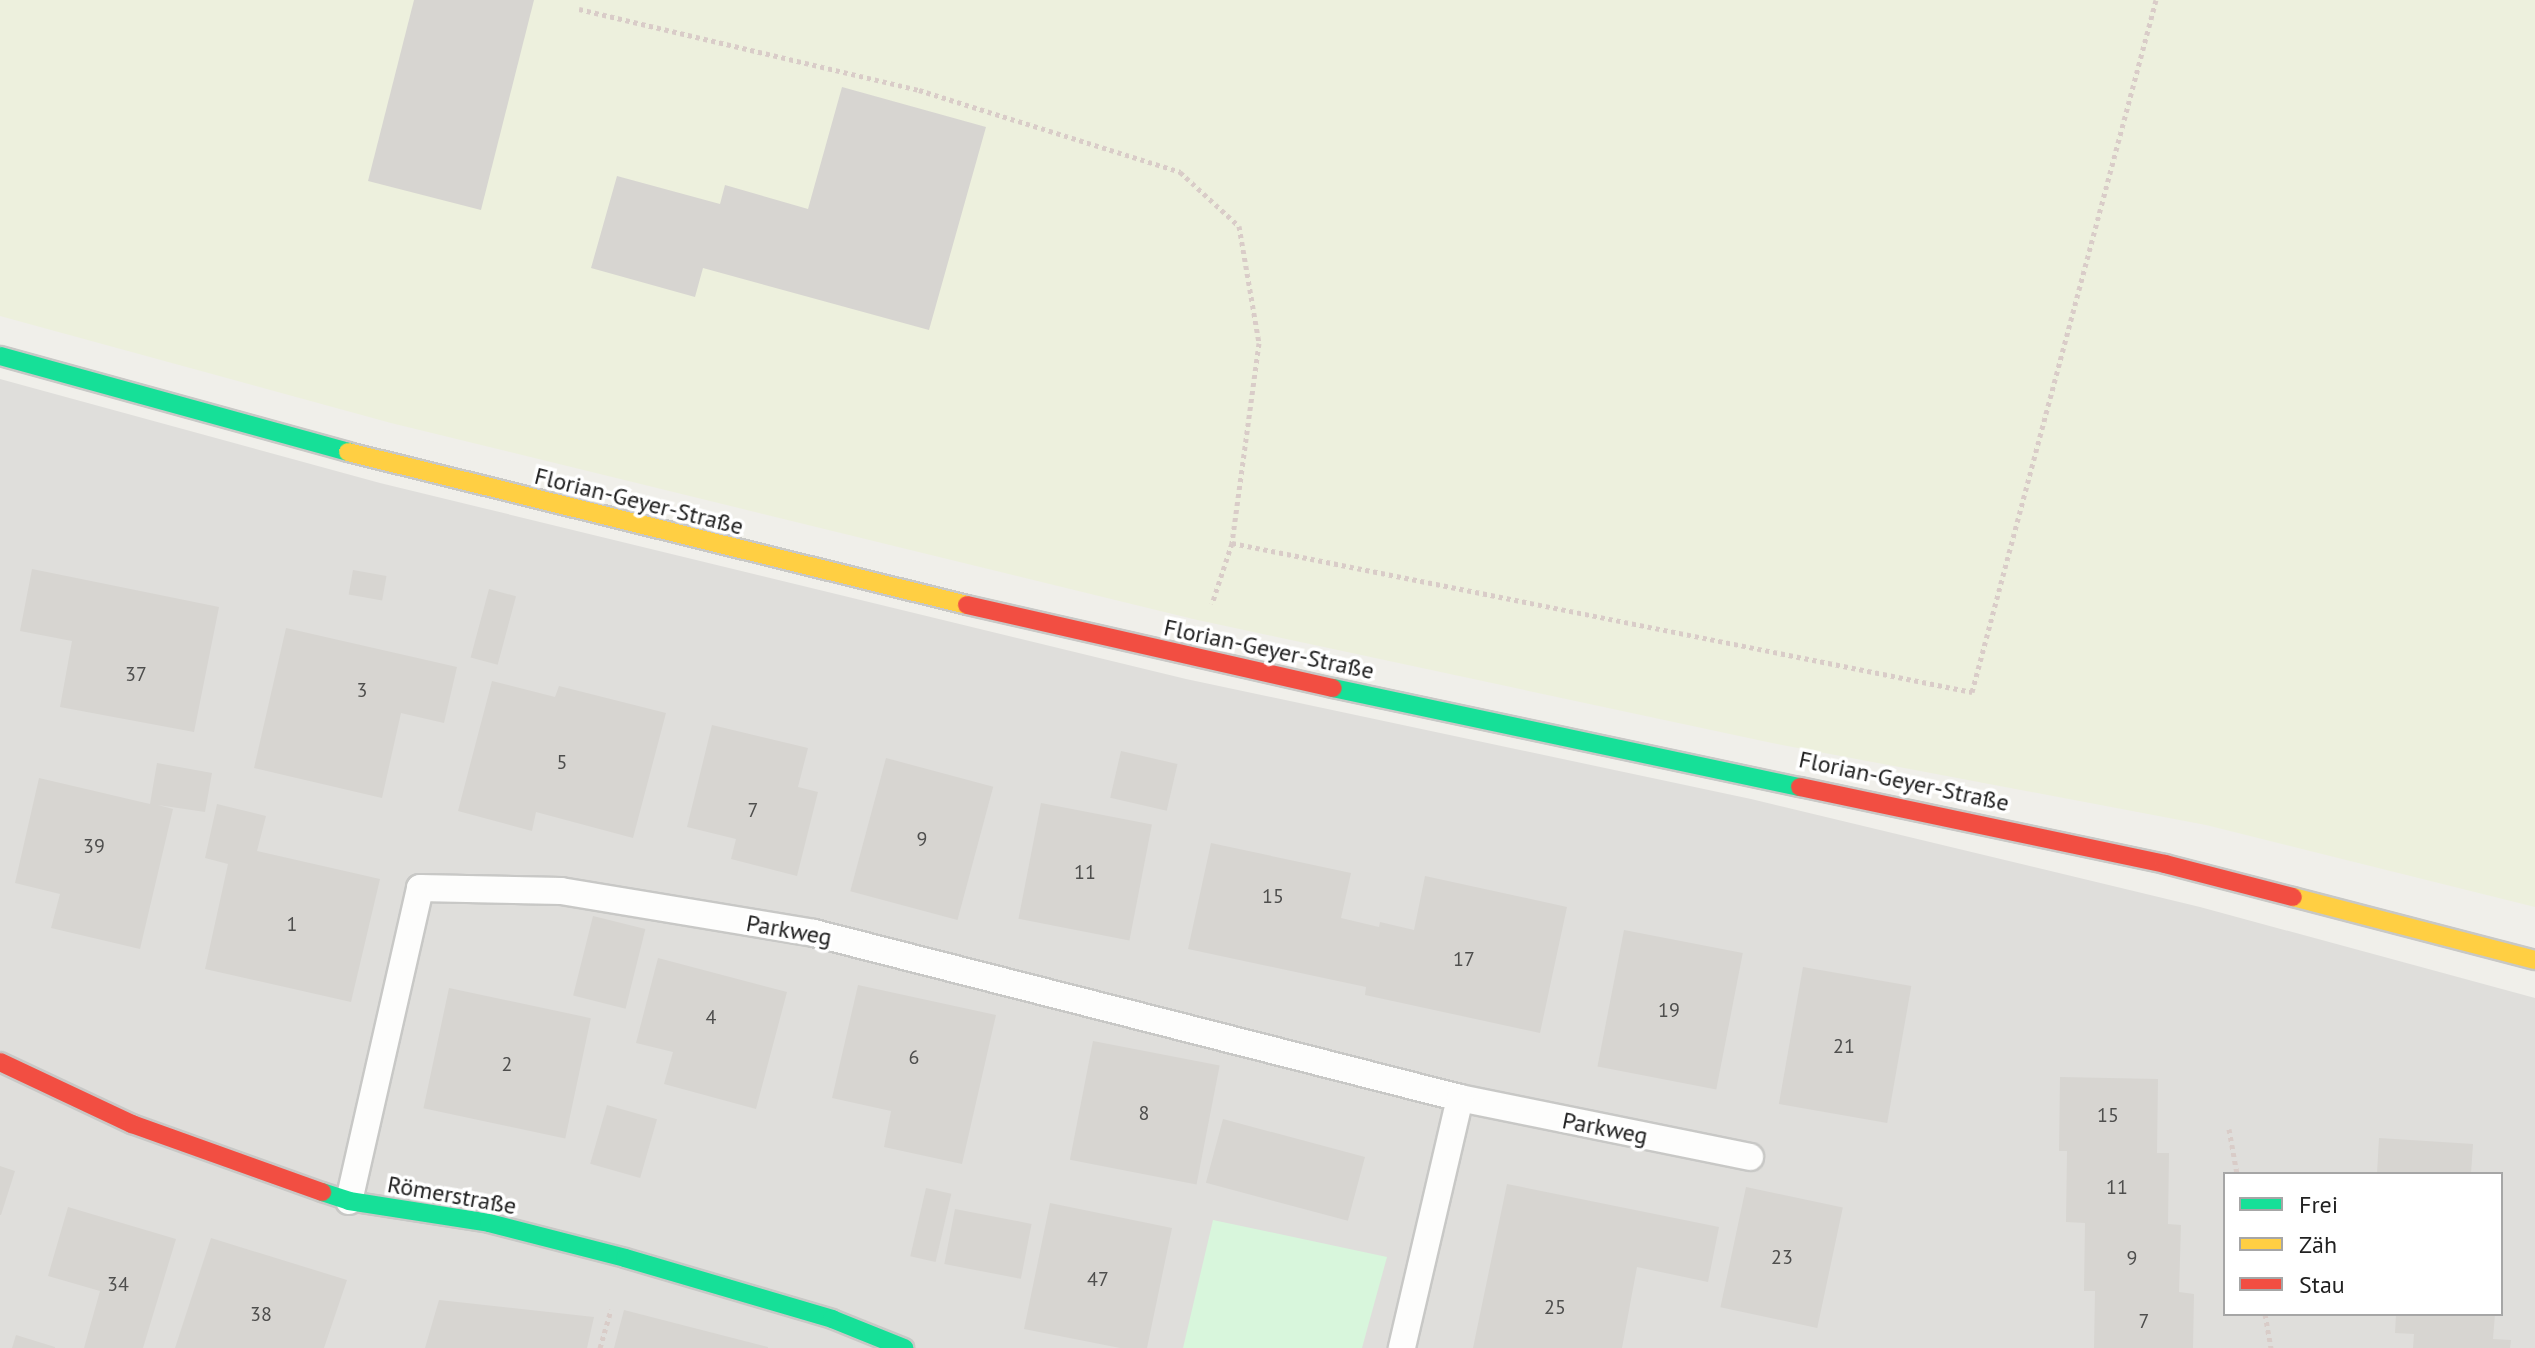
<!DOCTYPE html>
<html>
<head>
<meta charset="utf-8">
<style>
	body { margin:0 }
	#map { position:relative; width:2535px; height:1348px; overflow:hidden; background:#f0efea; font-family:"PT Sans",sans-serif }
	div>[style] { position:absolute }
	.residential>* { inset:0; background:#dfdedb }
	.farmland>* { inset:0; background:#edf0dd }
	.park>* { inset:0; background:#d8f6dc }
	.building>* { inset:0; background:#d7d5d1; transform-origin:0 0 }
	.path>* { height:5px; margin-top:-2.5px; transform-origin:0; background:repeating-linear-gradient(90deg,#d9ccc8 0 4px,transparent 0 8px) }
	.roads { filter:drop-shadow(2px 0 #c8c8c6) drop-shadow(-2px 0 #c8c8c6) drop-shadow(0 2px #c8c8c6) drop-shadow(0 -2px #c8c8c6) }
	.lane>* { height:26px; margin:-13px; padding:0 13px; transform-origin:13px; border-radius:13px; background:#fdfdfc }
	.fast>* { height:18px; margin:-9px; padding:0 9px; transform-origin:9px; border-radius:9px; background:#16e098 }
	.slow>* { height:18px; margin:-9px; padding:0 9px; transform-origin:9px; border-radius:9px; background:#ffcf43 }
	.jam>* { height:18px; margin:-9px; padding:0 9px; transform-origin:9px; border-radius:9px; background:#f24e42 }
	span { translate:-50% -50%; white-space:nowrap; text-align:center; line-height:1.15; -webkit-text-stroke:7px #fff; paint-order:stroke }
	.number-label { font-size:20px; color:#4e4e4d }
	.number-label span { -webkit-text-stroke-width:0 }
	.street-label { font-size:24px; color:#212121 }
	.legend { position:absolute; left:2223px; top:1172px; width:280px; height:144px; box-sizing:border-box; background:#fff; border:2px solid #a6a6a6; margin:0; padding:10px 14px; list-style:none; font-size:24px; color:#212121 }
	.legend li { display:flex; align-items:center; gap:16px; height:40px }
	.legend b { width:40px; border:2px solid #a6a6a6 }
</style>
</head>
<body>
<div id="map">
	<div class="residential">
		<i style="clip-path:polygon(evenodd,0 379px,380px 483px,1186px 679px,1751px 799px,2200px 907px,2535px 998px,2535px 1348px,0 1348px,0 379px,2225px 1174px,2501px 1174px,2501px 1314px,2225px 1314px,2225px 1174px)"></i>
	</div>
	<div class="farmland">
		<i style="clip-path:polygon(0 0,2535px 0,2535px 907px,2206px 825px,1772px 743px,1193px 619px,391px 423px,0 316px)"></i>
	</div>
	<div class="park">
		<i style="clip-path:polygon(1213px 1220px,1387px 1257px,1362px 1348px,1183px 1348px)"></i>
	</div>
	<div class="building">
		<i style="clip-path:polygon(414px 0,534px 0,481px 210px,368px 181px)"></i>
		<i style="clip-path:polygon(842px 87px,986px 127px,929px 330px,703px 268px,695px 297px,591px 268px,617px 176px,720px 204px,725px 185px,808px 209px)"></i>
		<i style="clip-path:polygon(32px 569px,219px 607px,194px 732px,60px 707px,72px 641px,20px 631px)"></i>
		<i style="left:353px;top:570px;width:34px;height:25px;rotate:10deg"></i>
		<i style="left:489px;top:589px;width:28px;height:71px;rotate:15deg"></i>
		<i style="clip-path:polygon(286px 628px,457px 667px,444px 723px,401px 713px,382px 798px,254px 768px)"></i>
		<i style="clip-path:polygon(492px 681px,555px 697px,559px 686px,666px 713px,633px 838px,536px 812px,532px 831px,458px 811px)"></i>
		<i style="clip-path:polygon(712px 725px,808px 748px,798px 787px,818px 792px,797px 876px,731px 859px,736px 839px,687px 827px)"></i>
		<i style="left:1121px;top:751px;width:58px;height:48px;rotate:13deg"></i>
		<i style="left:886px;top:758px;width:111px;height:138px;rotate:15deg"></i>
		<i style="clip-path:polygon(157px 763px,212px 773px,205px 812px,158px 805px,173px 809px,140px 949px,51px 928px,60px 894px,15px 883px,39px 778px,150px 804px)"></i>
		<i style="left:1041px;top:803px;width:113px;height:118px;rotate:11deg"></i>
		<i style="clip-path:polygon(217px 804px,266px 816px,257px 851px,380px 879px,351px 1002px,205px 969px,228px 864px,205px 858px)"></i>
		<i style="clip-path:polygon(1211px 843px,1351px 873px,1341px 918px,1379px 927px,1380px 922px,1414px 930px,1425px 876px,1567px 907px,1540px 1033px,1365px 995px,1366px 987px,1188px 949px)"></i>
		<i style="left:593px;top:916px;width:54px;height:82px;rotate:14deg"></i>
		<i style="left:1624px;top:930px;width:121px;height:139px;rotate:11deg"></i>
		<i style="clip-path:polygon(658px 958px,787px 992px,756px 1109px,664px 1084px,673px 1052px,636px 1043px)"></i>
		<i style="left:1803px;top:967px;width:110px;height:139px;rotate:10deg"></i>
		<i style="clip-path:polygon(858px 985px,996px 1015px,962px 1164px,884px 1147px,891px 1111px,832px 1098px)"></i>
		<i style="left:449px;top:988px;width:145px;height:123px;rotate:12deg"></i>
		<i style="left:1093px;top:1041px;width:129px;height:121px;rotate:11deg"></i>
		<i style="clip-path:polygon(2060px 1077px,2158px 1079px,2157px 1153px,2169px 1153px,2168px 1224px,2181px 1225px,2179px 1292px,2194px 1294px,2193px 1348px,2094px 1348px,2095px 1291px,2084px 1291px,2085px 1223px,2066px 1222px,2067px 1151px,2059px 1151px)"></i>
		<i style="left:607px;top:1105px;width:52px;height:61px;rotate:16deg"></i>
		<i style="left:1223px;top:1119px;width:147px;height:66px;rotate:15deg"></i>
		<i style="clip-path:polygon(2379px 1138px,2473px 1144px,2471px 1174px,2377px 1174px)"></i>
		<i style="clip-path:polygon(0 1166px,15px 1171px,1px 1215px,0 1215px)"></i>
		<i style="clip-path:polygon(1507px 1184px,1719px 1227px,1708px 1282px,1637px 1267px,1622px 1348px,1473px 1348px)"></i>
		<i style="left:1746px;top:1187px;width:99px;height:123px;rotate:12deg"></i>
		<i style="left:926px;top:1188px;width:26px;height:70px;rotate:13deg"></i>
		<i style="clip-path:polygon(1050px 1203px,1172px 1228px,1147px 1348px,1120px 1348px,1024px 1329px)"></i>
		<i style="clip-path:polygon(68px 1207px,176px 1239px,143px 1348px,84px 1348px,100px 1291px,48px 1276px)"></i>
		<i style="left:955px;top:1209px;width:78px;height:56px;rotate:11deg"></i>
		<i style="clip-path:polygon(211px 1238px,347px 1280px,324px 1348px,175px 1348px)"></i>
		<i style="clip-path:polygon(439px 1300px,594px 1317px,587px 1348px,425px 1348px)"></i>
		<i style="clip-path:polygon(624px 1310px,768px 1347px,768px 1348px,614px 1348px)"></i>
		<i style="clip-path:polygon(2396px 1314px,2495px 1314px,2493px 1339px,2511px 1340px,2510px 1348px,2413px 1348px,2414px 1334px,2395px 1333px)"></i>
		<i style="clip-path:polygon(16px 1335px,55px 1347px,55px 1348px,12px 1348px)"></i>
	</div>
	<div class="path">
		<i style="left:579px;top:9px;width:350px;rotate:13.4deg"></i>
		<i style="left:919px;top:90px;width:274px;rotate:17.4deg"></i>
		<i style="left:1180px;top:172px;width:80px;rotate:42.5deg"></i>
		<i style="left:1239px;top:226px;width:119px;rotate:80.3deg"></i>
		<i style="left:1259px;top:343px;width:202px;rotate:97.7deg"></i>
		<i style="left:1232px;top:543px;width:64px;rotate:108.2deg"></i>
		<i style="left:1232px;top:543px;width:755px;rotate:11.38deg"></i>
		<i style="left:1972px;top:692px;width:716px;rotate:-75.11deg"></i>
		<i style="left:2229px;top:1129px;width:46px;rotate:79.9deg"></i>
		<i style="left:2265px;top:1314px;width:35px;rotate:80deg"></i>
		<i style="left:600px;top:1348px;width:40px;rotate:-74deg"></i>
	</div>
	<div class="roads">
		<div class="lane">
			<i style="left:1460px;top:1098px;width:296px;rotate:11.5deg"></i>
			<i style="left:349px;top:1201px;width:321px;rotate:-77.2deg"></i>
			<i style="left:420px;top:888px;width:141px;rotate:1.2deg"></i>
			<i style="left:561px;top:891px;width:256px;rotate:9.4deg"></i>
			<i style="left:814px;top:933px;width:667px;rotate:14.33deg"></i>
			<i style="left:1460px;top:1098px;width:257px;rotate:103.1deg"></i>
		</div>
		<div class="fast">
			<i style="left:0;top:356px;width:361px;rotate:15.4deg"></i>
			<i style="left:1333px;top:688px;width:477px;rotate:12deg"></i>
			<i style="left:322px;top:1192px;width:28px;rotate:18deg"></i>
			<i style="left:349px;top:1201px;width:142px;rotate:8.9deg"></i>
			<i style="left:489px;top:1223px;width:140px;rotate:14.4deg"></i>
			<i style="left:625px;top:1258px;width:216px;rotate:16.4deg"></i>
			<i style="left:832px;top:1319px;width:78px;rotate:21.9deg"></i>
		</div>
		<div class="slow">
			<i style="left:348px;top:452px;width:638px;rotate:13.88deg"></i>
			<i style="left:2293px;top:897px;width:250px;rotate:14.6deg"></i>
		</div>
		<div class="jam">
			<i style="left:967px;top:605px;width:375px;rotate:12.8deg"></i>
			<i style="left:1800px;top:787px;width:373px;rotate:11.9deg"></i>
			<i style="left:2165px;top:864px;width:132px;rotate:14.5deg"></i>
			<i style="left:0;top:1062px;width:146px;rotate:25.2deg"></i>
			<i style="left:132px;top:1124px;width:202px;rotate:19.7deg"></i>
		</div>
	</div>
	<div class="number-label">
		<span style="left:136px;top:674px">37</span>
		<span style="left:362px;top:690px">3</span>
		<span style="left:562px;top:762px">5</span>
		<span style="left:753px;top:810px">7</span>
		<span style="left:922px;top:839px">9</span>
		<span style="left:94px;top:846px">39</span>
		<span style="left:1085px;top:872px">11</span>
		<span style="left:1273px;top:896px">15</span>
		<span style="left:292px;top:924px">1</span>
		<span style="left:1464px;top:959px">17</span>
		<span style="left:1669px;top:1010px">19</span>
		<span style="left:711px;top:1017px">4</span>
		<span style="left:1844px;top:1046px">21</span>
		<span style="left:914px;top:1057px">6</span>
		<span style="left:507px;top:1064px">2</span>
		<span style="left:1144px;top:1113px">8</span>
		<span style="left:2108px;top:1115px">15</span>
		<span style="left:2117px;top:1187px">11</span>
		<span style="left:1782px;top:1257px">23</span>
		<span style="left:2132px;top:1258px">9</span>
		<span style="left:1098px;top:1279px">47</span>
		<span style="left:118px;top:1284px">34</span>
		<span style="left:1555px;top:1307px">25</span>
		<span style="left:261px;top:1314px">38</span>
		<span style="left:2144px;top:1321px">7</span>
	</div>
	<div class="street-label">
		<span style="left:639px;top:501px;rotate:14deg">Florian-Geyer-Straße</span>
		<span style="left:1269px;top:649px;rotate:12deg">Florian-Geyer-Straße</span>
		<span style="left:1904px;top:781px;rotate:12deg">Florian-Geyer-Straße</span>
		<span style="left:789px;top:930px;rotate:10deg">Parkweg</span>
		<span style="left:1605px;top:1128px;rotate:11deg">Parkweg</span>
		<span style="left:452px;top:1195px;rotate:10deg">Römerstraße</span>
	</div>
	<ul class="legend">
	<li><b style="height:10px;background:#16e098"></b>Frei</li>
	<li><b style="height:10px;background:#ffcf43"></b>Zäh</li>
	<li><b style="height:10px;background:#f24e42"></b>Stau</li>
	</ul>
</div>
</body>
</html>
